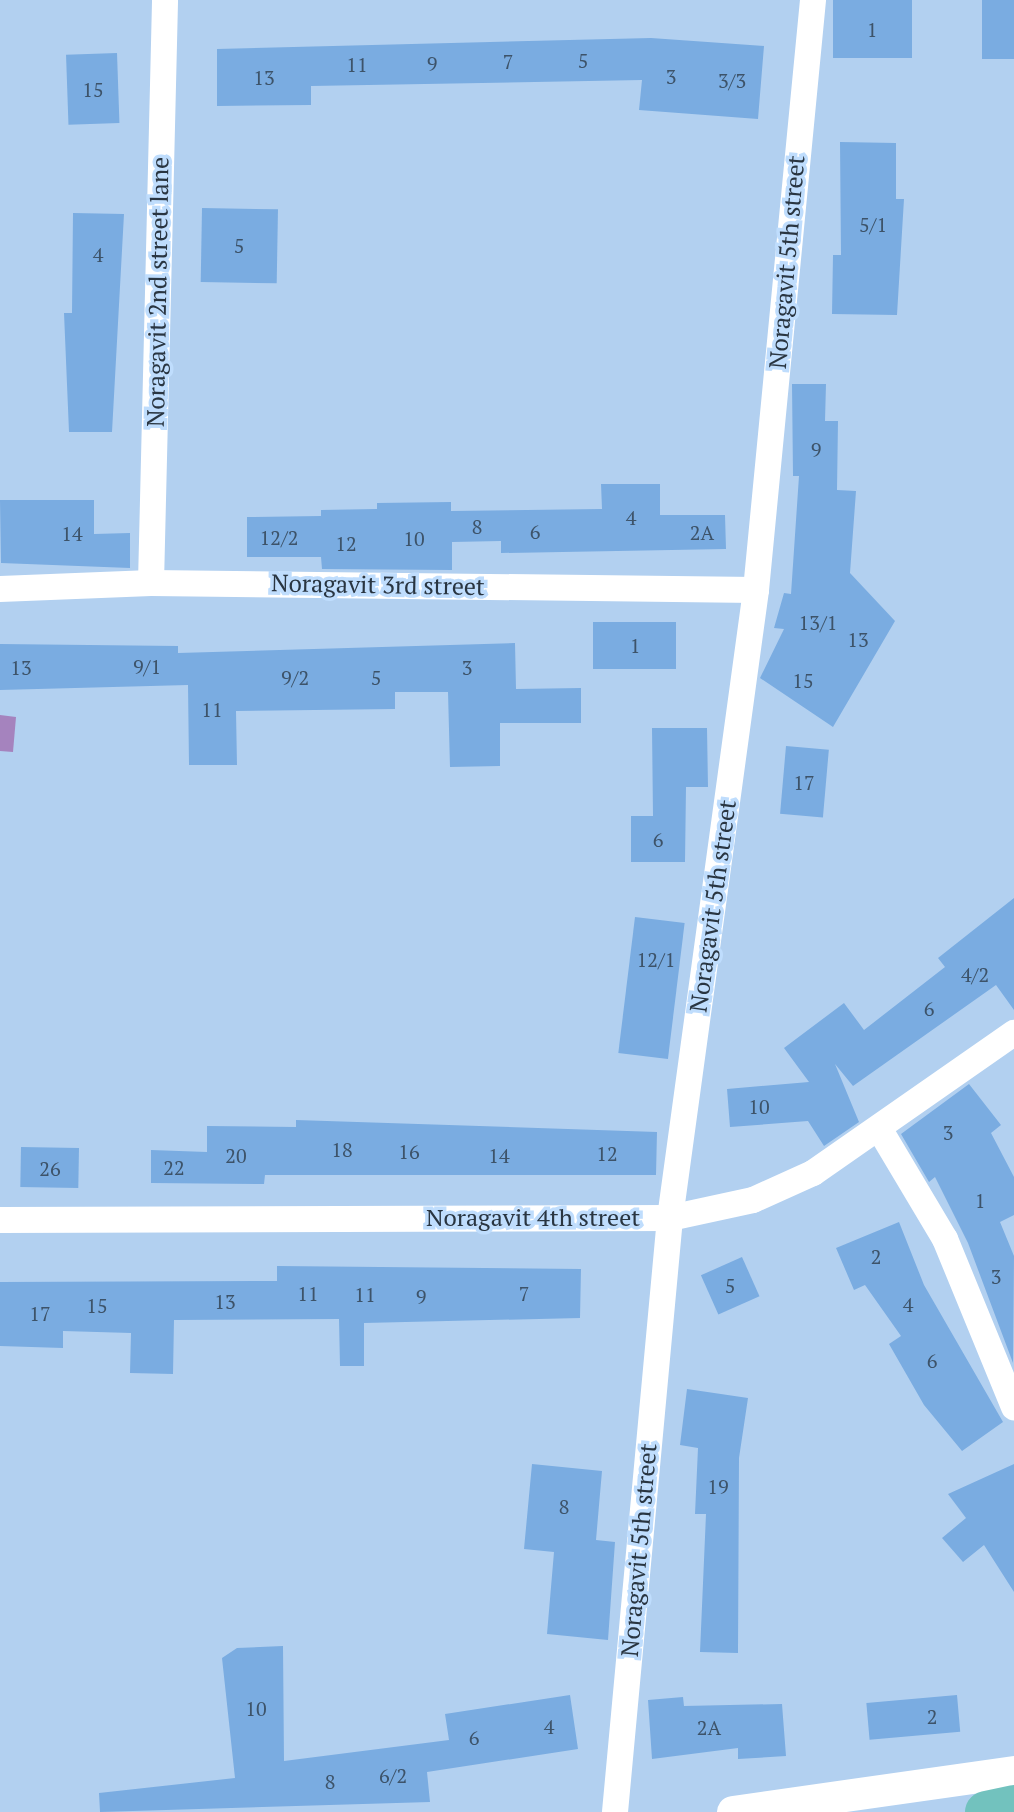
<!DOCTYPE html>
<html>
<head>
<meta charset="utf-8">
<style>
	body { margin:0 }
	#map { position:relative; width:1014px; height:1812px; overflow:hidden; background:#b2d0f0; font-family:"PT Serif",serif }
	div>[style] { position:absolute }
	.water>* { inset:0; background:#a583be }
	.building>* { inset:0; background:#7aace1; transform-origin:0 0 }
	.minor>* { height:26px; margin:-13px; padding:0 13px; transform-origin:13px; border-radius:13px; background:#fff }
	.tertiary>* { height:32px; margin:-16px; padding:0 16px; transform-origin:16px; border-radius:16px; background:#fff }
	.trunk>* { height:42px; margin:-21px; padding:0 21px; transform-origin:21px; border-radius:21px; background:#72c2be }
	span { translate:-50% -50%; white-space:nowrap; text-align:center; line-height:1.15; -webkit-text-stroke:7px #bfddfd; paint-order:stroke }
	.number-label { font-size:20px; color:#3d5369 }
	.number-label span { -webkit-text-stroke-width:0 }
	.street-label { font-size:24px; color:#293541 }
</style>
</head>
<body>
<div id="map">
	<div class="water">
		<i style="clip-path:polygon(0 715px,16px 717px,13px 752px,0 751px)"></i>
	</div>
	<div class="building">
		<i style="left:833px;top:0;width:79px;height:58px"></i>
		<i style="left:982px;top:0;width:32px;height:59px"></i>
		<i style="clip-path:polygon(651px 38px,764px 46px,758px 119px,639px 110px,642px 80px,311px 86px,311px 105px,217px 106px,217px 49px)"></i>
		<i style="left:117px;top:53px;width:70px;height:51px;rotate:88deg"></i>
		<i style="clip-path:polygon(840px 142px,896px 143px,896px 199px,904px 199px,897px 315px,832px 314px,833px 255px,841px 255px)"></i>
		<i style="left:202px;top:208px;width:76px;height:74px;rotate:1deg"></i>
		<i style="clip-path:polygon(73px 213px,124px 214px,112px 432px,69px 432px,64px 313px,72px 313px)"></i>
		<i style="clip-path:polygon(792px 384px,826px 384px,825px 421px,838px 421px,837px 490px,856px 491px,850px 573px,895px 621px,833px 727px,760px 678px,784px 629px,774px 628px,784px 593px,791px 594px,799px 476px,793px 476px)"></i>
		<i style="clip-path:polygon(601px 484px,660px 484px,660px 515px,725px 515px,726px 549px,501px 553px,501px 541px,452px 542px,452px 570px,322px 569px,321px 557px,247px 557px,247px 517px,321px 516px,321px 510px,377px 509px,377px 503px,451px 502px,451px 511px,602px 509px)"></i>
		<i style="clip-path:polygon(0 500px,94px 500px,94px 534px,130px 533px,130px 568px,1px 563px)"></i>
		<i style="left:593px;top:622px;width:83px;height:47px"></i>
		<i style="clip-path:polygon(515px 643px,516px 689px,581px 688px,581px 723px,500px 723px,500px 766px,450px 767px,448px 692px,395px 692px,395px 709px,236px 711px,237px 765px,189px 765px,188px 685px,0 690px,0 644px,178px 646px,178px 653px)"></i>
		<i style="clip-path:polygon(652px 728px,707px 728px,708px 787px,686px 787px,685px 862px,631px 862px,631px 816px,653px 816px)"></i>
		<i style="left:786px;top:746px;width:43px;height:68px;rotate:5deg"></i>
		<i style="clip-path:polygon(1014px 898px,1014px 1010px,996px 985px,853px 1086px,835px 1064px,859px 1122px,824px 1146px,808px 1121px,730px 1127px,727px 1089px,809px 1082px,784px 1048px,844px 1003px,864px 1030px,945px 967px,938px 958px)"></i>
		<i style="left:635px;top:917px;width:50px;height:137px;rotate:7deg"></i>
		<i style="clip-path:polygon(969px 1084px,1001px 1125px,991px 1133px,1014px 1177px,1014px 1215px,1000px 1222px,1014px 1256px,1013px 1363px,968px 1243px,935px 1177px,929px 1182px,901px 1134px)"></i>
		<i style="clip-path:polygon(296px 1120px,657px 1132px,656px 1175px,265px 1175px,264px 1184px,151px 1183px,151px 1150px,207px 1152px,207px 1126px,296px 1127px)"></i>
		<i style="left:21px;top:1147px;width:58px;height:40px;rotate:1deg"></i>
		<i style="clip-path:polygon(899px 1222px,924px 1285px,1003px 1422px,962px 1451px,924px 1405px,889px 1344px,901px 1336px,865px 1285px,854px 1290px,836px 1248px)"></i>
		<i style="left:742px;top:1257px;width:43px;height:45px;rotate:66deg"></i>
		<i style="clip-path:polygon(277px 1266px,581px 1269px,580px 1318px,364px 1323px,364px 1366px,340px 1366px,339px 1319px,174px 1320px,173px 1374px,130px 1373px,131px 1333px,63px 1331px,63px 1348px,0 1346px,0 1282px,277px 1281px)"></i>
		<i style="clip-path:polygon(687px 1389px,748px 1398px,739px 1458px,738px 1653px,700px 1652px,706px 1514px,695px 1514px,698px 1448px,680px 1445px)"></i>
		<i style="clip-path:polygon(532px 1464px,602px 1471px,596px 1540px,615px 1542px,608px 1640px,547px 1634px,554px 1552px,524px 1549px)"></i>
		<i style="clip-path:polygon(1014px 1464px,1014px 1592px,984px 1545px,963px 1562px,942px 1538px,966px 1518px,948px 1494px)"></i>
		<i style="clip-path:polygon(283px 1646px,284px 1761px,449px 1740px,445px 1714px,570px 1695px,578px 1749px,427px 1772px,430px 1802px,100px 1812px,99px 1793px,235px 1778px,222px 1658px,237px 1648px)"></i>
		<i style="left:957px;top:1695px;width:37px;height:91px;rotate:85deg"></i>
		<i style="clip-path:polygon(683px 1697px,684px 1706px,782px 1704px,786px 1756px,738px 1759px,738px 1748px,652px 1759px,648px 1700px)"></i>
	</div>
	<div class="minor">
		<i style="left:151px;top:583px;width:583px;rotate:-88.62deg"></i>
		<i style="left:0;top:589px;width:151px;rotate:-2.3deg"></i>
		<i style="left:151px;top:583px;width:605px;rotate:0.66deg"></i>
		<i style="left:880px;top:1130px;width:127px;rotate:59.2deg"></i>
		<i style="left:945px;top:1239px;width:182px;rotate:67.7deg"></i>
		<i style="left:0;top:1220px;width:670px;rotate:-0.17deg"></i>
		<i style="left:670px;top:1218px;width:85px;rotate:-12.2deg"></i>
		<i style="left:753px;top:1200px;width:66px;rotate:-24.2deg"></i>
		<i style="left:813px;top:1173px;width:245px;rotate:-34.9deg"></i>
		<i style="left:615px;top:1812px;width:597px;rotate:-84.71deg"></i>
		<i style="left:670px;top:1218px;width:634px;rotate:-82.2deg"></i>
		<i style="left:756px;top:590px;width:593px;rotate:-84.48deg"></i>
	</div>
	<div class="tertiary">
		<i style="left:733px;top:1812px;width:284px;rotate:-8.1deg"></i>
	</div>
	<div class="trunk">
		<i style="left:986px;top:1812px;width:29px;rotate:-12deg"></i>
	</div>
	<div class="number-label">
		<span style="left:872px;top:29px">1</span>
		<span style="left:583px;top:60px">5</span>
		<span style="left:508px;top:61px">7</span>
		<span style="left:432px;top:63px">9</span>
		<span style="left:357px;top:64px">11</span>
		<span style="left:671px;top:76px">3</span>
		<span style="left:264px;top:77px">13</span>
		<span style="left:732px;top:80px">3/3</span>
		<span style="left:93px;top:89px">15</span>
		<span style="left:873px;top:224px">5/1</span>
		<span style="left:239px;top:245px">5</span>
		<span style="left:98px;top:254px">4</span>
		<span style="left:816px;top:449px">9</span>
		<span style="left:631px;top:517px">4</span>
		<span style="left:477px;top:526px">8</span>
		<span style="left:535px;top:531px">6</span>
		<span style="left:702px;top:532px">2A</span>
		<span style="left:72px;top:533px">14</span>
		<span style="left:279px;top:537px">12/2</span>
		<span style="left:414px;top:538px">10</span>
		<span style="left:346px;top:543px">12</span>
		<span style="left:818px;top:622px">13/1</span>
		<span style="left:858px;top:639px">13</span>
		<span style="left:635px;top:645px">1</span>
		<span style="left:147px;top:666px">9/1</span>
		<span style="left:21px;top:667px">13</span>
		<span style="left:467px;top:667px">3</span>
		<span style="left:295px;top:677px">9/2</span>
		<span style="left:376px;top:677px">5</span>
		<span style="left:803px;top:680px">15</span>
		<span style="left:212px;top:709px">11</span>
		<span style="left:804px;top:782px">17</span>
		<span style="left:658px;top:839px">6</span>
		<span style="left:656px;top:959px">12/1</span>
		<span style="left:975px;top:974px">4/2</span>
		<span style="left:929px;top:1008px">6</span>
		<span style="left:759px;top:1106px">10</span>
		<span style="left:948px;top:1132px">3</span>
		<span style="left:342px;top:1149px">18</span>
		<span style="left:409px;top:1151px">16</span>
		<span style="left:607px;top:1153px">12</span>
		<span style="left:236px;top:1155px">20</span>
		<span style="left:499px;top:1155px">14</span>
		<span style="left:174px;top:1167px">22</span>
		<span style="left:50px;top:1168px">26</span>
		<span style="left:980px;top:1200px">1</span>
		<span style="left:876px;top:1256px">2</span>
		<span style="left:996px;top:1276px">3</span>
		<span style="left:730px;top:1285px">5</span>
		<span style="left:308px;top:1293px">11</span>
		<span style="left:524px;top:1293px">7</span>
		<span style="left:365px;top:1294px">11</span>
		<span style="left:421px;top:1296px">9</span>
		<span style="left:225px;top:1301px">13</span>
		<span style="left:908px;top:1304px">4</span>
		<span style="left:97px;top:1305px">15</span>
		<span style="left:40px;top:1313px">17</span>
		<span style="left:932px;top:1360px">6</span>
		<span style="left:718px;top:1486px">19</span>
		<span style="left:564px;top:1506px">8</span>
		<span style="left:256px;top:1708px">10</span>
		<span style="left:932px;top:1716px">2</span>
		<span style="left:549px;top:1726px">4</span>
		<span style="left:709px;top:1727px">2A</span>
		<span style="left:474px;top:1737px">6</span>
		<span style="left:393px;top:1775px">6/2</span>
		<span style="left:330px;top:1781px">8</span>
	</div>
	<div class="street-label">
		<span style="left:787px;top:262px;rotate:-85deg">Noragavit 5th street</span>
		<span style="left:158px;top:292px;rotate:-89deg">Noragavit 2nd street lane</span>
		<span style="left:378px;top:585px;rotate:1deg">Noragavit 3rd street</span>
		<span style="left:713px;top:906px;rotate:-82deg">Noragavit 5th street</span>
		<span style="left:533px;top:1218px">Noragavit 4th street</span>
		<span style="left:639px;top:1550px;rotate:-85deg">Noragavit 5th street</span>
	</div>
</div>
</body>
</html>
